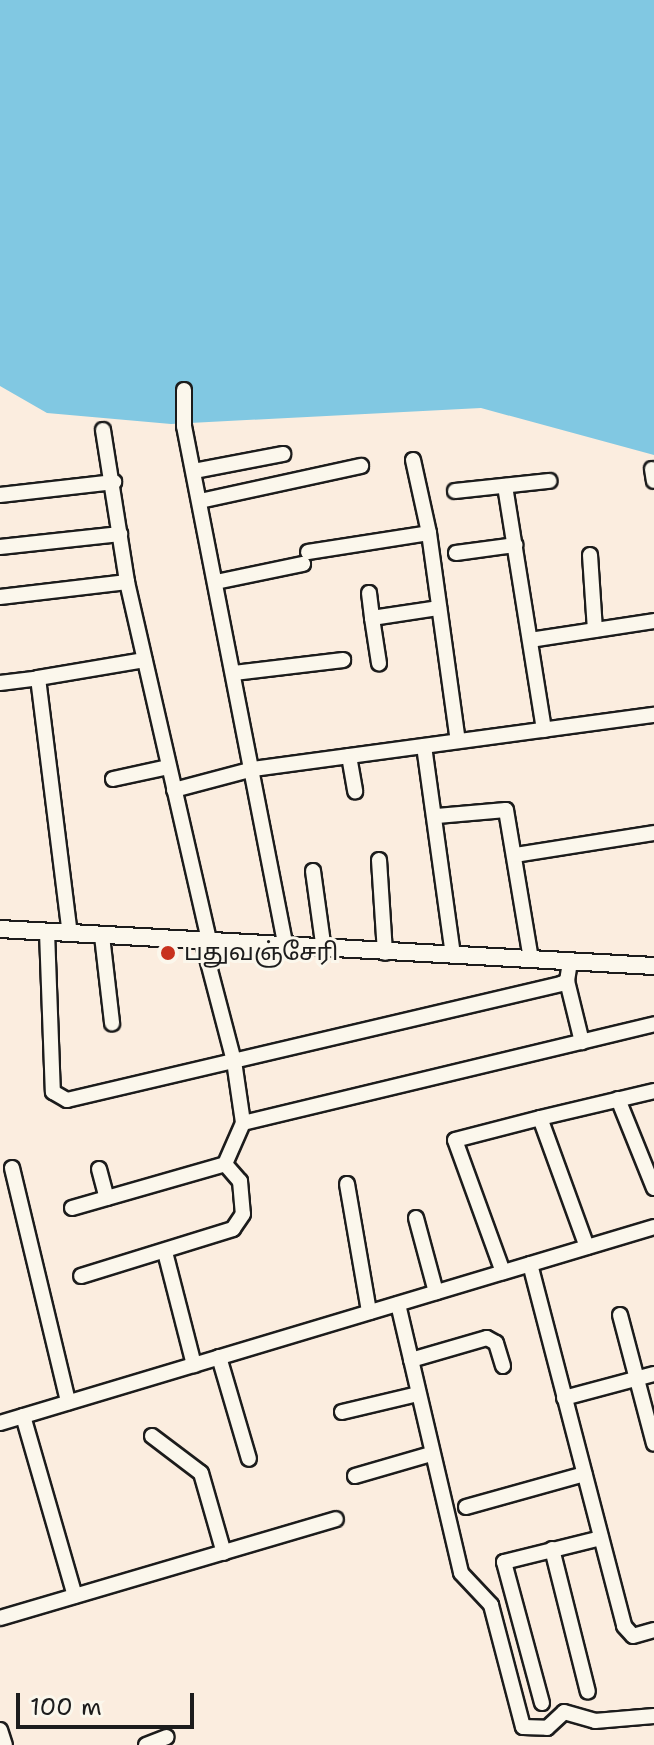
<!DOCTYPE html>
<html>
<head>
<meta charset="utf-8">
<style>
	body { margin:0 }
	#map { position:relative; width:654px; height:1745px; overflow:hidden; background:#fbeddf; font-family:"Shantell Sans","Noto Sans Tamil",sans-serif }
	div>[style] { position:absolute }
	.water>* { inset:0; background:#81c8e2 }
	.roads { filter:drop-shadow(2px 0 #1c1c1c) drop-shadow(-2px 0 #1c1c1c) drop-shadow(0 2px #1c1c1c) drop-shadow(0 -2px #1c1c1c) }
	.minor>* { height:14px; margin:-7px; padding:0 7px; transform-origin:7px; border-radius:7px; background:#fbf7ec }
	.major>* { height:16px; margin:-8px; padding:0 8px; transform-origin:8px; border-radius:8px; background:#fbf7ec }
	.dots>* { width:22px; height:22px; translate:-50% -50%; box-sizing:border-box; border:4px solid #fbf7ec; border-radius:50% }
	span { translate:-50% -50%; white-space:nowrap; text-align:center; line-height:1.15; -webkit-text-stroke:6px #fbf7ec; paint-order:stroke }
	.poi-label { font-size:24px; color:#1c1c1c }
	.left { translate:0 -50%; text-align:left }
	.scale { position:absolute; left:16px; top:1693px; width:178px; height:36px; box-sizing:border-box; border:4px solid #1c1c1c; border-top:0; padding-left:10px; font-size:24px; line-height:28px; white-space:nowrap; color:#1c1c1c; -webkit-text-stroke:6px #fbf7ec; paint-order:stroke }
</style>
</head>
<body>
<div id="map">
	<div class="water">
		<i style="clip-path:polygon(0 0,654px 0,654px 455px,481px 408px,171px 424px,47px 413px,0 386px)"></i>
	</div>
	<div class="roads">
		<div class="minor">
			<i style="left:184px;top:390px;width:36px;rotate:90deg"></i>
			<i style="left:184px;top:426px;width:532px;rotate:78.94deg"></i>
			<i style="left:103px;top:430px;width:154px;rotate:81deg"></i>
			<i style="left:127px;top:582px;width:370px;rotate:77.1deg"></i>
			<i style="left:413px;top:460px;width:75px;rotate:77.6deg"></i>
			<i style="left:429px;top:533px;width:210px;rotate:82.1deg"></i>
			<i style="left:652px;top:469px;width:12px;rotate:81deg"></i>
			<i style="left:194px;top:471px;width:91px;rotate:-10.8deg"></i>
			<i style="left:505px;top:486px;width:247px;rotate:80.9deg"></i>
			<i style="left:455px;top:491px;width:95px;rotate:-6.1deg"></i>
			<i style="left:0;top:495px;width:115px;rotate:-6.5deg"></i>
			<i style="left:200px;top:501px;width:165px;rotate:-12.3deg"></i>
			<i style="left:0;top:547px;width:121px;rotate:-6.2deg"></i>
			<i style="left:308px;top:552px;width:122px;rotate:-8.9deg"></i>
			<i style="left:456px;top:553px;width:60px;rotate:-7.7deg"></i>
			<i style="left:590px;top:555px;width:75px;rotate:86.2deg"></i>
			<i style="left:216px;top:582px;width:89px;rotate:-11.7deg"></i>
			<i style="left:369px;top:593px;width:25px;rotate:83deg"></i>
			<i style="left:372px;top:618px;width:68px;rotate:-8.5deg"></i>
			<i style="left:0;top:597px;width:128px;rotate:-6.7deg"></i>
			<i style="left:372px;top:618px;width:46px;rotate:81.2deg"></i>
			<i style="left:530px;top:640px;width:125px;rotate:-8.7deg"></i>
			<i style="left:234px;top:673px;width:110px;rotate:-6.8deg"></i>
			<i style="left:38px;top:678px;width:108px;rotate:-9.6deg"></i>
			<i style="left:0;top:683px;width:38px;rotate:-7deg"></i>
			<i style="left:38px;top:678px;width:258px;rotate:82.9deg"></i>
			<i style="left:424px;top:746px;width:212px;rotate:82.1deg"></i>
			<i style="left:349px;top:756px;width:36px;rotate:80deg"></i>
			<i style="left:113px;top:779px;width:56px;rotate:-12.3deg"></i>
			<i style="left:174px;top:790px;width:82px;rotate:-14.9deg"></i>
			<i style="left:253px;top:769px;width:405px;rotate:-7.7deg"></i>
			<i style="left:437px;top:816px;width:69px;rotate:-5deg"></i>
			<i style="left:506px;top:810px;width:152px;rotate:80.5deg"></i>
			<i style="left:515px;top:855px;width:141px;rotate:-9deg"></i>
			<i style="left:379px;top:860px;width:93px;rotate:86.3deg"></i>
			<i style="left:313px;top:871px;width:80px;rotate:82.1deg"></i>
			<i style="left:47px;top:932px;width:160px;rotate:87.9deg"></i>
			<i style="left:53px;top:1092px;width:16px;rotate:30deg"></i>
			<i style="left:67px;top:1100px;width:507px;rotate:-13.21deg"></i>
			<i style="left:561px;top:984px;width:7px;rotate:-27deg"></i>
			<i style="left:567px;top:981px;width:19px;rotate:-81deg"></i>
			<i style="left:102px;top:936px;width:88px;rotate:83.4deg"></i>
			<i style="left:203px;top:943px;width:122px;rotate:75.3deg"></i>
			<i style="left:234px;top:1061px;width:63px;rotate:81.7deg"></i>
			<i style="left:243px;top:1123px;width:423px;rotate:-13.5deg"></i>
			<i style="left:567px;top:981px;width:63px;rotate:76.2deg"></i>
			<i style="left:618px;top:1099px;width:96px;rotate:68deg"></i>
			<i style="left:225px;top:1164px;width:45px;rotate:-66.3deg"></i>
			<i style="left:12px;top:1168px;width:241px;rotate:76.5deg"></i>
			<i style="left:99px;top:1169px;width:30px;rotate:75deg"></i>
			<i style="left:347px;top:1184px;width:130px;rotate:80.2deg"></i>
			<i style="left:72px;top:1208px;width:159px;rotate:-16deg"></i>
			<i style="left:225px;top:1164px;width:23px;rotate:49deg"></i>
			<i style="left:240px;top:1181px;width:33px;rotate:85deg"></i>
			<i style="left:243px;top:1214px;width:18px;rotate:124deg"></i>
			<i style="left:233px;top:1229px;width:159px;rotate:162.8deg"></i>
			<i style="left:416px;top:1218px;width:77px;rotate:74.9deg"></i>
			<i style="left:587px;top:1247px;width:137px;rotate:-110deg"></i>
			<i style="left:540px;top:1118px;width:117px;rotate:-13.3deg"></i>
			<i style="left:165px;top:1252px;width:117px;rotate:75.6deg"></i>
			<i style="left:530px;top:1264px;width:374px;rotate:75.4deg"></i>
			<i style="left:624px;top:1626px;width:13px;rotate:48deg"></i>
			<i style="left:633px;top:1636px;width:22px;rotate:-16deg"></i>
			<i style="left:503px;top:1272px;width:140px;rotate:-110deg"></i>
			<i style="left:455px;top:1140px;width:88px;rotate:-14.5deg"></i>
			<i style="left:398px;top:1304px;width:276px;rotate:76.8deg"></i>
			<i style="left:461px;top:1573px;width:44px;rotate:46.8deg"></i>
			<i style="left:491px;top:1605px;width:126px;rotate:75.3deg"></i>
			<i style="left:523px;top:1727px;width:24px;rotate:2deg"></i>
			<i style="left:547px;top:1728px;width:23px;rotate:-43deg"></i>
			<i style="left:564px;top:1712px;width:32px;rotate:16deg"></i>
			<i style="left:595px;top:1721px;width:59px;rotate:-4.8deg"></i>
			<i style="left:620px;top:1315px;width:133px;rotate:75.2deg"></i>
			<i style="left:219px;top:1357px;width:106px;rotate:73.6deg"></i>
			<i style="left:411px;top:1360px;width:79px;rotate:-16.1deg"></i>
			<i style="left:487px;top:1338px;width:10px;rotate:29deg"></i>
			<i style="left:496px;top:1343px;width:24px;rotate:73deg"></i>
			<i style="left:564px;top:1398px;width:93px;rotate:-14.9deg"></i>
			<i style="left:342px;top:1412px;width:78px;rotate:-13.3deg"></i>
			<i style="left:23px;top:1416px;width:187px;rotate:73.9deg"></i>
			<i style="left:0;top:1423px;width:683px;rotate:-16.68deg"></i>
			<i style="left:152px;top:1436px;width:61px;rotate:37.1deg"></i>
			<i style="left:201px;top:1473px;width:83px;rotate:74deg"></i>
			<i style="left:355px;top:1476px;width:79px;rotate:-16.1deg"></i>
			<i style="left:466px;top:1507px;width:123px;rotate:-15.6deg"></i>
			<i style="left:552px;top:1549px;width:147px;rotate:75.9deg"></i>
			<i style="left:0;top:1618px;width:350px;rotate:-16.4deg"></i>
			<i style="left:542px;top:1703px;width:146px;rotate:-105.1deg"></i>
			<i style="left:504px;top:1562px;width:100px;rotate:-13.9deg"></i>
			<i style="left:0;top:1730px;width:16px;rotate:72deg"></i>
			<i style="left:146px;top:1745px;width:22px;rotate:-21deg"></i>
		</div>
		<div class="major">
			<i style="left:0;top:929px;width:655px;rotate:3.24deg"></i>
		</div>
	</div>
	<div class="dots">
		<i style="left:168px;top:953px;background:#c8321e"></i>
	</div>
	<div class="poi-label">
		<span class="left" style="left:184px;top:953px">பதுவஞ்சேரி</span>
	</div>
	<div class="scale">100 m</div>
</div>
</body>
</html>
